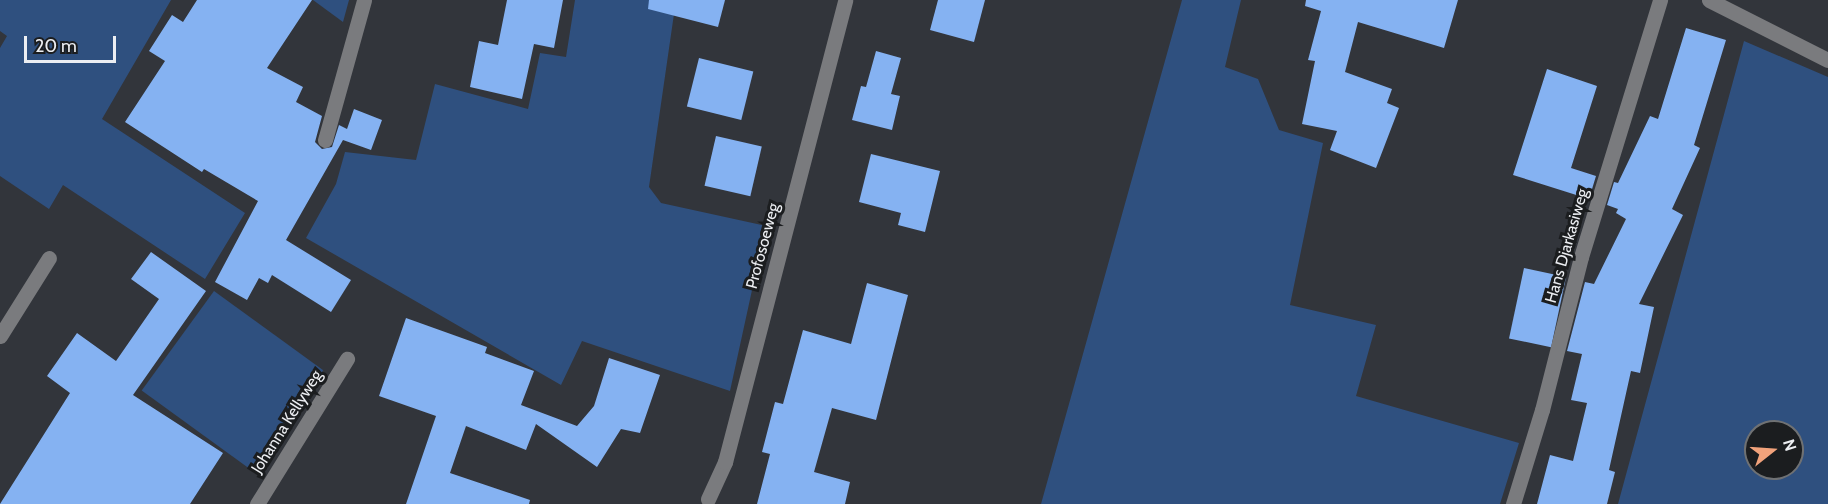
<!DOCTYPE html>
<html>
<head>
<meta charset="utf-8">
<style>
	body { margin:0 }
	#map { position:relative; width:1828px; height:504px; overflow:hidden; background:#32353b; font-family:Cabin,sans-serif }
	div>[style] { position:absolute }
	.green>* { inset:0; background:#2f507f; transform-origin:0 0 }
	.building>* { inset:0; background:#85b2f2; transform-origin:0 0 }
	.minor>* { height:15px; margin:-7.5px; padding:0 7.5px; transform-origin:7.5px; border-radius:7.5px; background:#7a7b7e }
	span { translate:-50% -50%; white-space:nowrap; text-align:center; line-height:1.15; -webkit-text-stroke:6px #1b1d1f; paint-order:stroke }
	.street-label { font-size:16px; color:#eceef2 }
	.north { position:absolute; left:1744px; top:420px; width:60px; height:60px; box-sizing:border-box; background:#1b1d1f; border:2px solid #6f7173; border-radius:50%; rotate:73deg; font-size:16px; font-weight:700; line-height:24px; text-align:center; color:#eceef2 }
	.north::after { content:''; display:block; margin:auto; width:21px; height:27px; background:#f1a27b; clip-path:polygon(50% 0,100% 100%,50% 72%,0 100%) }
	.scale { position:absolute; left:24px; top:36px; width:92px; height:27px; box-sizing:border-box; border:3px solid #eceef2; border-top:0; padding-left:8px; font-size:18px; line-height:21px; white-space:nowrap; color:#eceef2; -webkit-text-stroke:4px #1b1d1f; paint-order:stroke }
</style>
</head>
<body>
<div id="map">
	<div class="green">
		<i style="clip-path:polygon(0 0,171px 0,102px 119px,245px 213px,205px 279px,63px 185px,49px 209px,0 176px,0 48px,7px 36px,0 31px)"></i>
		<i style="clip-path:polygon(313px 0,349px 0,343px 22px)"></i>
		<i style="clip-path:polygon(575px 0,676px 0,649px 187px,661px 203px,766px 226px,730px 391px,582px 341px,561px 385px,306px 238px,336px 184px,345px 152px,416px 160px,435px 84px,528px 109px,540px 53px,566px 57px)"></i>
		<i style="clip-path:polygon(1182px 0,1241px 0,1225px 67px,1258px 79px,1279px 130px,1323px 143px,1290px 305px,1376px 325px,1356px 396px,1519px 443px,1500px 504px,1041px 504px)"></i>
		<i style="clip-path:polygon(evenodd,1744px 41px,1828px 77px,1828px 504px,1618px 504px,1744px 41px,1756px 432px,1792px 432px,1792px 468px,1756px 468px,1756px 432px)"></i>
		<i style="left:214px;top:291px;width:135px;height:123px;rotate:36deg"></i>
	</div>
	<div class="building">
		<i style="clip-path:polygon(197px 0,312px 0,267px 68px,303px 87px,296px 102px,322px 116px,315px 142px,322px 149px,332px 147px,339px 125px,347px 129px,354px 109px,382px 120px,371px 150px,343px 140px,286px 240px,351px 280px,331px 312px,272px 275px,268px 283px,259px 278px,247px 300px,215px 282px,258px 201px,204px 169px,202px 172px,125px 122px,165px 61px,149px 51px,172px 15px,183px 22px)"></i>
		<i style="clip-path:polygon(507px 0,563px 0,554px 48px,534px 44px,522px 99px,470px 87px,479px 41px,498px 45px)"></i>
		<i style="clip-path:polygon(649px 0,725px 0,718px 27px,648px 9px)"></i>
		<i style="clip-path:polygon(938px 0,985px 0,974px 42px,930px 30px)"></i>
		<i style="clip-path:polygon(1306px 0,1458px 0,1444px 48px,1358px 22px,1345px 72px,1392px 89px,1387px 103px,1399px 108px,1376px 168px,1330px 150px,1337px 131px,1302px 124px,1315px 61px,1308px 60px,1321px 11px,1305px 6px)"></i>
		<i style="clip-path:polygon(1686px 28px,1726px 40px,1694px 145px,1700px 148px,1672px 209px,1683px 215px,1639px 304px,1654px 307px,1640px 373px,1631px 371px,1609px 470px,1615px 472px,1607px 504px,1537px 504px,1550px 455px,1573px 461px,1587px 403px,1571px 400px,1582px 354px,1567px 351px,1585px 282px,1594px 284px,1626px 219px,1616px 213px,1618px 209px,1607px 205px,1614px 182px,1618px 183px,1650px 116px,1658px 119px)"></i>
		<i style="clip-path:polygon(876px 51px,901px 58px,891px 94px,900px 96px,892px 130px,852px 120px,861px 86px,866px 87px)"></i>
		<i style="left:699px;top:58px;width:56px;height:50px;rotate:14deg"></i>
		<i style="clip-path:polygon(1547px 69px,1597px 86px,1571px 168px,1596px 176px,1589px 199px,1513px 175px)"></i>
		<i style="left:716px;top:136px;width:47px;height:51px;rotate:13deg"></i>
		<i style="clip-path:polygon(871px 154px,940px 171px,925px 232px,898px 225px,901px 213px,859px 202px)"></i>
		<i style="clip-path:polygon(151px 252px,206px 291px,133px 395px,223px 453px,190px 504px,0 504px,70px 393px,47px 376px,77px 333px,116px 361px,159px 299px,131px 279px)"></i>
		<i style="left:1524px;top:268px;width:43px;height:72px;rotate:12deg"></i>
		<i style="clip-path:polygon(867px 283px,908px 295px,876px 420px,832px 408px,814px 472px,850px 482px,845px 504px,757px 504px,770px 454px,762px 452px,775px 402px,783px 404px,803px 330px,851px 344px)"></i>
		<i style="clip-path:polygon(406px 318px,487px 347px,485px 353px,534px 371px,521px 405px,577px 426px,594px 406px,609px 358px,660px 375px,640px 433px,621px 429px,597px 467px,536px 424px,526px 450px,466px 426px,450px 473px,530px 500px,529px 504px,406px 504px,436px 416px,379px 396px)"></i>
	</div>
	<div class="minor">
		<i style="left:1709px;top:0;width:133px;rotate:26.8deg"></i>
		<i style="left:325px;top:140px;width:145px;rotate:-74.4deg"></i>
		<i style="left:0;top:336px;width:92px;rotate:-57.9deg"></i>
		<i style="left:708px;top:499px;width:41px;rotate:-65.3deg"></i>
		<i style="left:725px;top:462px;width:477px;rotate:-75.4deg"></i>
		<i style="left:257px;top:504px;width:171px;rotate:-58.2deg"></i>
		<i style="left:1513px;top:504px;width:98px;rotate:-72.9deg"></i>
		<i style="left:1542px;top:410px;width:158px;rotate:-75.7deg"></i>
		<i style="left:1581px;top:257px;width:269px;rotate:-72.9deg"></i>
	</div>
	<div class="street-label">
		<span style="left:763px;top:246px;rotate:-75deg">Profosoeweg</span>
		<span style="left:1567px;top:246px;rotate:-74deg">Hans Djarkasiweg</span>
		<span style="left:287px;top:422px;rotate:-58deg">Johanna Kellyweg</span>
	</div>
	<div class="north">N</div>
	<div class="scale">20 m</div>
</div>
</body>
</html>
